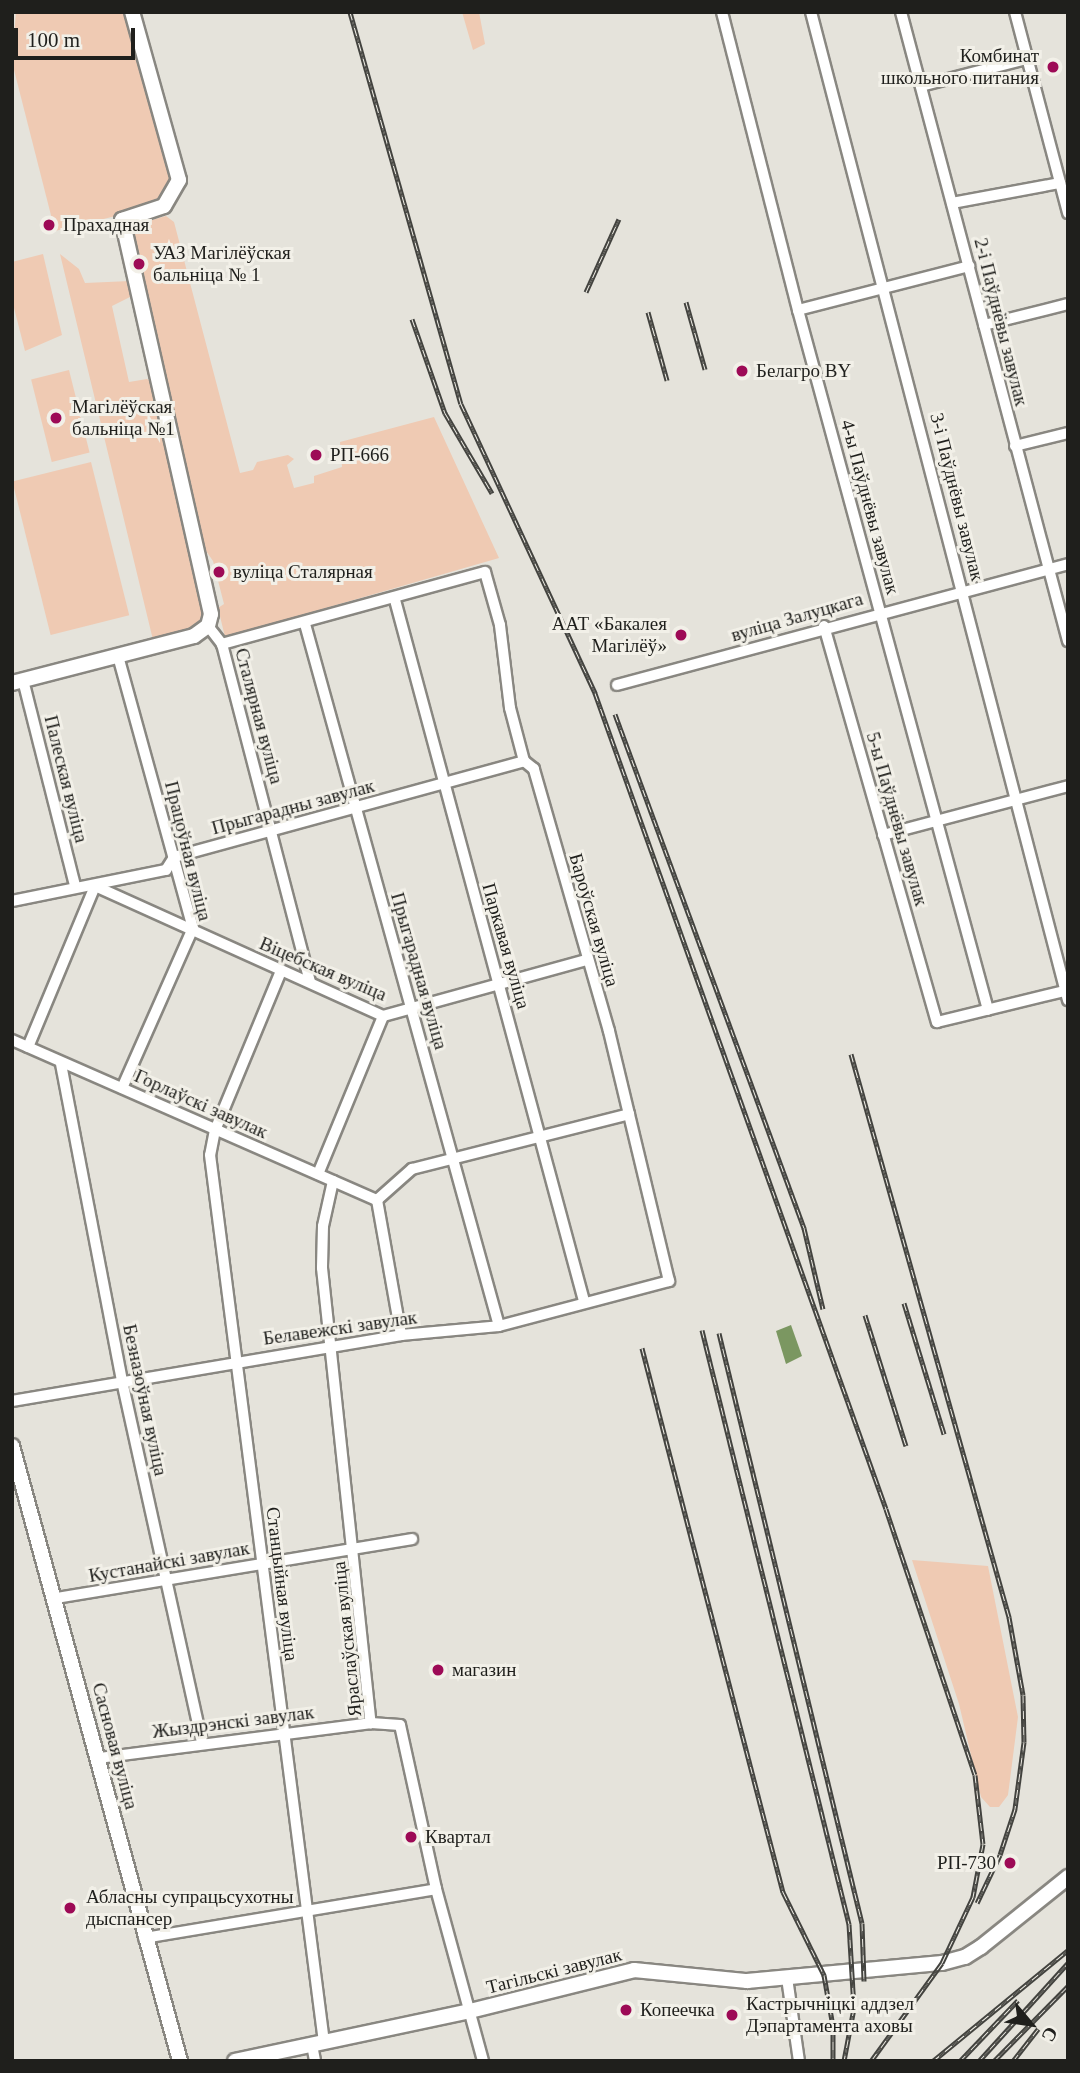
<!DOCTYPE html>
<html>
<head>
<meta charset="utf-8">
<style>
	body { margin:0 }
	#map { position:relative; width:1080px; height:2073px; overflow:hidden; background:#e5e3db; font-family:Georgia,serif }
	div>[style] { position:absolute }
	.green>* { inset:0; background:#efcab3; transform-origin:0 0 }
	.water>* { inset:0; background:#7b9761 }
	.roads { filter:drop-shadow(2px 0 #898781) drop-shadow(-2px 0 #898781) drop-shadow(0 2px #898781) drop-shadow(0 -2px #898781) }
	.minor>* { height:10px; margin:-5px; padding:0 5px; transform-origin:5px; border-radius:5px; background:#fff }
	.major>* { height:14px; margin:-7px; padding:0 7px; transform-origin:7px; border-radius:7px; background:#fff }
	.rail>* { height:5px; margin-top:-2.5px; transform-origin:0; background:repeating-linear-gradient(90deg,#f2f0e8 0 8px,#43433f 0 16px); box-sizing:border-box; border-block:2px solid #43433f }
	.dots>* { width:19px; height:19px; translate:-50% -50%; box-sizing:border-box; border:4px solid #f2f0e8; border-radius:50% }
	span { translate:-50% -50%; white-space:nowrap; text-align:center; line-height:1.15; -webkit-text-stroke:6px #f2f0e8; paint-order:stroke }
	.poi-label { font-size:19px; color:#1f1f1c }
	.right { translate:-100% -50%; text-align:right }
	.left { translate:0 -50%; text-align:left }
	.street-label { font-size:19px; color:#1f1f1c }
	.frame { position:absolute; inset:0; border:14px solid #1f1f1c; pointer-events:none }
	.north { position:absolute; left:996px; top:1989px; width:70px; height:70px; -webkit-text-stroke:5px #f2f0e8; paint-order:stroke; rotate:119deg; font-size:19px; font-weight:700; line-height:28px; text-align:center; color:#1f1f1c }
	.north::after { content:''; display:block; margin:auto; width:24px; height:32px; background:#1f1f1c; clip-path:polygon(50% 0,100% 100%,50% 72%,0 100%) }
	.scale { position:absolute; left:14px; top:28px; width:121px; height:32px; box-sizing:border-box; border:4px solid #1f1f1c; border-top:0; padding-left:9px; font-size:21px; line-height:24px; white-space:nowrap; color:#1f1f1c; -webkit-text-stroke:5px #f2f0e8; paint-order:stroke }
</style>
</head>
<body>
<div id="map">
	<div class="green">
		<i style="clip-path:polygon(16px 12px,125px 12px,171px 178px,162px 199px,144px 209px,55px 231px,12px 62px)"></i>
		<i style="clip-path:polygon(462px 12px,479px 12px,485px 44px,473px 50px)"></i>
		<i style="clip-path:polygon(166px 216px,174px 222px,240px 473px,253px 470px,257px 462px,288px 455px,294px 459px,287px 465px,294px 488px,314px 483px,314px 476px,342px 467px,340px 442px,434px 417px,499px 558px,225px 637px,218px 608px,224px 604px,213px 561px,204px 548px,140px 273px,145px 270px,132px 240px,141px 223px)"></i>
		<i style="clip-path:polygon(43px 254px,62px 335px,25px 351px,12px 300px,12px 262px)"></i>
		<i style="clip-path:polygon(60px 254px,79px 269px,85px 283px,130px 281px,132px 296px,112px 306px,129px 382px,147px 379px,153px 383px,205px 616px,196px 629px,153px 640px)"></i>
		<i style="left:69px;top:370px;width:85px;height:39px;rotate:76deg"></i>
		<i style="left:91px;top:462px;width:158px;height:81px;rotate:76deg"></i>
		<i style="clip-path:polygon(912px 1560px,988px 1566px,1018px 1717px,1008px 1795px,999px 1807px,990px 1807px,981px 1797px,959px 1704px)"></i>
	</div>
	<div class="water">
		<i style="clip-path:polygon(791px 1325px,802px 1356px,786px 1364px,776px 1331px)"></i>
	</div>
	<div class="roads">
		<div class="minor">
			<i style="left:722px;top:12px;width:308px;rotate:75.7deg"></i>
			<i style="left:798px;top:310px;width:725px;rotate:74.81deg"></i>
			<i style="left:811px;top:12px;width:1021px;rotate:75.42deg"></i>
			<i style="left:901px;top:12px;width:651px;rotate:75.13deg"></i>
			<i style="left:1015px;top:12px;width:208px;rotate:75.2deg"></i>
			<i style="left:921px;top:86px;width:108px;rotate:-14.4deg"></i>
			<i style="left:952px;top:203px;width:110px;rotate:-10.5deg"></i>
			<i style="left:798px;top:310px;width:177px;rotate:-14.4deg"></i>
			<i style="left:984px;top:325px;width:87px;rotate:-14deg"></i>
			<i style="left:1015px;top:446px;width:55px;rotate:-13.8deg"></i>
			<i style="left:395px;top:600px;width:726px;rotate:74.91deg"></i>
			<i style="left:305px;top:624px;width:728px;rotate:74.55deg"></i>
			<i style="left:208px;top:626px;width:23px;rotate:52deg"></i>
			<i style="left:222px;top:644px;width:349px;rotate:75.4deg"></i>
			<i style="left:824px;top:626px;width:412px;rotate:74.1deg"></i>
			<i style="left:937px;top:1022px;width:135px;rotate:-13.7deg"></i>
			<i style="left:118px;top:656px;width:282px;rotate:74.6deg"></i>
			<i style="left:193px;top:928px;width:175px;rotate:113.9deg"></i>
			<i style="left:23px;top:680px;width:212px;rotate:75.8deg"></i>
			<i style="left:617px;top:685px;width:467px;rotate:-15deg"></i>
			<i style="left:883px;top:835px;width:191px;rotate:-14.8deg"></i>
			<i style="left:12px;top:901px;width:157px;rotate:-11.4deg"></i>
			<i style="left:166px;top:870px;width:15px;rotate:-58deg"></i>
			<i style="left:174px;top:857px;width:363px;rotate:-15.3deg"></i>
			<i style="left:281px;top:971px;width:172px;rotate:112.5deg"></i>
			<i style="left:215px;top:1130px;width:25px;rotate:101deg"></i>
			<i style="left:210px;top:1155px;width:894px;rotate:82.68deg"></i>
			<i style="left:12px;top:1040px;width:399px;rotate:23.7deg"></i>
			<i style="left:28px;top:1047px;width:174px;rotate:-67.4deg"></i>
			<i style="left:95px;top:886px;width:316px;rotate:24.3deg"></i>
			<i style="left:383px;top:1016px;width:211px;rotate:-15.4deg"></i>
			<i style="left:61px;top:1064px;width:323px;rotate:79.1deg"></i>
			<i style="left:122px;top:1381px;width:370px;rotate:77.5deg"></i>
			<i style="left:318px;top:1174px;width:171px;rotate:-67.6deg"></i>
			<i style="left:333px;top:1181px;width:46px;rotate:102.5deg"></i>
			<i style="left:323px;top:1226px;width:42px;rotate:91.4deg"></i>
			<i style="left:322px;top:1268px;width:458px;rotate:83.9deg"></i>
			<i style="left:371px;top:1723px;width:29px;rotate:4deg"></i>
			<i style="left:400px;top:1725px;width:168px;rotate:77.6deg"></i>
			<i style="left:436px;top:1889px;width:178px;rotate:74.7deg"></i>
			<i style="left:377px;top:1200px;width:47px;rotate:-41.5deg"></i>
			<i style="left:412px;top:1169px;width:224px;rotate:-14.2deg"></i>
			<i style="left:377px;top:1200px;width:137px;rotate:79.9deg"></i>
			<i style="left:12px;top:1401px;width:395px;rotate:-9.6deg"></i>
			<i style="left:401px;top:1335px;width:98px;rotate:-5.2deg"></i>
			<i style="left:499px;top:1326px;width:176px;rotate:-14.8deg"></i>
			<i style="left:669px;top:1281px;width:257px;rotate:-103.5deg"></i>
			<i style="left:609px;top:1031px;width:273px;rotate:-106deg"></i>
			<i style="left:534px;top:769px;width:13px;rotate:-141deg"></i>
			<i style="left:524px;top:761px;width:55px;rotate:-104.8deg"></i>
			<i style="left:510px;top:708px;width:84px;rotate:-96.9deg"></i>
			<i style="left:500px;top:625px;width:55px;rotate:-105.8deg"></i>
			<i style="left:485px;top:572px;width:273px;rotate:164.7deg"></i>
			<i style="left:56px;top:1598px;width:361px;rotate:-9.4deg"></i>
			<i style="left:99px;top:1758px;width:274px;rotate:-7.3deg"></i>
			<i style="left:144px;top:1938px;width:296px;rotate:-9.5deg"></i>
			<i style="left:787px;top:1978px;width:84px;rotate:81.8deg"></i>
			<i style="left:312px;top:2045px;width:16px;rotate:79deg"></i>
		</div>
		<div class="major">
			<i style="left:12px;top:683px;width:188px;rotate:-14.5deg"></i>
			<i style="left:194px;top:636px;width:17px;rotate:-36deg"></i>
			<i style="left:208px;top:626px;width:12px;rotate:-76deg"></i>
			<i style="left:211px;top:614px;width:404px;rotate:-102.7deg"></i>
			<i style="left:122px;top:220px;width:44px;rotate:-18.4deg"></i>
			<i style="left:164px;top:206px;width:30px;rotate:-60deg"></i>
			<i style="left:179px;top:180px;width:174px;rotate:-105.6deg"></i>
			<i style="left:12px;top:1446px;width:638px;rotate:74.72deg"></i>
			<i style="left:235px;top:2061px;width:240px;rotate:-12deg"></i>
			<i style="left:470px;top:2011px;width:169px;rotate:-14deg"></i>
			<i style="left:634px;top:1970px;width:114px;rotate:5.6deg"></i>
			<i style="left:747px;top:1981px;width:196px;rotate:-5.3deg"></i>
			<i style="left:942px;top:1963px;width:24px;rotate:-15deg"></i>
			<i style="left:965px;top:1957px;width:19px;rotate:-32deg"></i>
			<i style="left:981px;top:1947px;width:112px;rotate:-38.8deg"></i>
		</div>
	</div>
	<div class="rail">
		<i style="left:350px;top:12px;width:407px;rotate:74.2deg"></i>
		<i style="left:461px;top:404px;width:319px;rotate:65.1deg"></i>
		<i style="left:595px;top:693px;width:866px;rotate:70.37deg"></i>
		<i style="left:886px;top:1509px;width:280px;rotate:71.5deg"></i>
		<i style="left:975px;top:1775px;width:69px;rotate:83.4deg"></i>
		<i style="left:983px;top:1844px;width:54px;rotate:100.7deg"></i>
		<i style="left:973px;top:1897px;width:73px;rotate:115.2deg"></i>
		<i style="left:942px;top:1963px;width:121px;rotate:125.9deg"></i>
		<i style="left:586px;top:292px;width:80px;rotate:-65.7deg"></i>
		<i style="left:686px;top:302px;width:70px;rotate:74.2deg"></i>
		<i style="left:648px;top:312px;width:71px;rotate:74.4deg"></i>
		<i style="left:412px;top:319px;width:100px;rotate:70.7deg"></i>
		<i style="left:445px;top:413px;width:93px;rotate:59.6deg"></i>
		<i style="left:615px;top:714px;width:548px;rotate:69.81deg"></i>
		<i style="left:804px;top:1228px;width:83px;rotate:76.8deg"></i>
		<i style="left:851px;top:1054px;width:585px;rotate:74.32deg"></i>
		<i style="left:1009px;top:1617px;width:79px;rotate:79.8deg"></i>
		<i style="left:1023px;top:1695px;width:47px;rotate:88.8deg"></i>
		<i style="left:1024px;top:1742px;width:68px;rotate:97.7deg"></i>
		<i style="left:1015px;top:1809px;width:48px;rotate:108.1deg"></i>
		<i style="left:1000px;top:1855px;width:53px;rotate:115.6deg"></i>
		<i style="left:904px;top:1303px;width:137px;rotate:73deg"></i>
		<i style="left:865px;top:1315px;width:137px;rotate:72.6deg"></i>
		<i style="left:702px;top:1330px;width:612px;rotate:76.1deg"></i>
		<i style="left:849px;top:1924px;width:84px;rotate:86.6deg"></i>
		<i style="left:854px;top:2008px;width:54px;rotate:100.7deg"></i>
		<i style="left:719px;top:1333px;width:607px;rotate:76.38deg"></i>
		<i style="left:862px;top:1923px;width:58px;rotate:88deg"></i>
		<i style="left:642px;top:1348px;width:562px;rotate:75.47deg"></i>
		<i style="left:783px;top:1892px;width:93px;rotate:63.7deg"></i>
		<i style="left:824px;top:1975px;width:52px;rotate:80deg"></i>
		<i style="left:833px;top:2026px;width:35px;rotate:90deg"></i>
		<i style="left:933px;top:2061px;width:175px;rotate:-39.4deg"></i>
		<i style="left:960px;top:2061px;width:84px;rotate:-46.4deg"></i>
		<i style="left:979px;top:2061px;width:132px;rotate:-47.8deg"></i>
		<i style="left:994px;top:2061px;width:105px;rotate:-45.4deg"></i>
		<i style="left:1013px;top:2061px;width:41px;rotate:-52deg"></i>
	</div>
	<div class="dots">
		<i style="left:1053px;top:67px;background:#9d0a56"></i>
		<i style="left:49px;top:225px;background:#9d0a56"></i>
		<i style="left:139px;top:264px;background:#9d0a56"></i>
		<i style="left:742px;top:371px;background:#9d0a56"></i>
		<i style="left:56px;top:418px;background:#9d0a56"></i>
		<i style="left:316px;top:455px;background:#9d0a56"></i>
		<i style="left:219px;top:572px;background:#9d0a56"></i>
		<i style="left:681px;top:635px;background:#9d0a56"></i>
		<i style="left:438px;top:1670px;background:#9d0a56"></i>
		<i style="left:411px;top:1837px;background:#9d0a56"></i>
		<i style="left:1010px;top:1863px;background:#9d0a56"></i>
		<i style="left:70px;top:1908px;background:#9d0a56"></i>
		<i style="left:626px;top:2010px;background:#9d0a56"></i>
		<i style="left:732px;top:2015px;background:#9d0a56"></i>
	</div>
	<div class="poi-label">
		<span class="right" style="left:1039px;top:67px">Комбинат<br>школьного питания</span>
		<span class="left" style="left:63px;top:225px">Прахадная</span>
		<span class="left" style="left:153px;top:264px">УАЗ Магілёўская<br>бальніца № 1</span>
		<span class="left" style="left:756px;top:371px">Белагро BY</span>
		<span class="left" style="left:72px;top:418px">Магілёўская<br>бальніца №1</span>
		<span class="left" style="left:330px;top:455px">РП-666</span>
		<span class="left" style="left:233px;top:572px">вуліца Сталярная</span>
		<span class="right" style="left:667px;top:635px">ААТ «Бакалея<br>Магілёў»</span>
		<span class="left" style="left:452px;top:1670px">магазин</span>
		<span class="left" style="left:425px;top:1837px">Квартал</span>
		<span class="right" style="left:996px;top:1863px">РП-730</span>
		<span class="left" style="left:86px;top:1908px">Абласны супрацьсухотны<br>дыспансер</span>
		<span class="left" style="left:746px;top:2015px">Кастрычніцкі аддзел<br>Дэпартамента аховы</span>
		<span class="left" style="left:640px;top:2010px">Копеечка</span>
	</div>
	<div class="street-label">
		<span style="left:1001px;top:322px;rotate:76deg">2-і Паўднёвы завулак</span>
		<span style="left:957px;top:497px;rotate:76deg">3-і Паўднёвы завулак</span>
		<span style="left:870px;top:507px;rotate:75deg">4-ы Паўднёвы завулак</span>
		<span style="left:797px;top:617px;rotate:-16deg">вуліца Залуцкага</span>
		<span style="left:259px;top:716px;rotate:75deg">Сталярная вуліца</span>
		<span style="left:66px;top:779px;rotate:76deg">Палеская вуліца</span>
		<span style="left:293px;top:807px;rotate:-15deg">Прыгарадны завулак</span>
		<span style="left:897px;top:819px;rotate:74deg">5-ы Паўднёвы завулак</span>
		<span style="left:188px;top:851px;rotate:76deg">Працоўная вуліца</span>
		<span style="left:594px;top:920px;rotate:74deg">Бароўская вуліца</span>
		<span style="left:506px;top:946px;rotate:74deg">Паркавая вуліца</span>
		<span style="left:323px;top:969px;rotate:23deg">Віцебская вуліца</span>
		<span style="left:419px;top:971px;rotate:74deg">Прыгарадная вуліца</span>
		<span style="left:201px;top:1104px;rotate:24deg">Горлаўскі завулак</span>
		<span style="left:340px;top:1328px;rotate:-8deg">Белавежскі завулак</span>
		<span style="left:145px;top:1400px;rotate:78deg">Безназоўная вуліца</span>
		<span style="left:169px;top:1562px;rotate:-10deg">Кустанайскі завулак</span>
		<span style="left:282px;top:1584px;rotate:83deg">Станцыйная вуліца</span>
		<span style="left:347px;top:1639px;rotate:-96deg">Яраслаўская вуліца</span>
		<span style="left:233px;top:1722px;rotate:-7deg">Жыздрэнскі завулак</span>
		<span style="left:115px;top:1746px;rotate:75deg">Сасновая вуліца</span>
		<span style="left:554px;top:1971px;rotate:-14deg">Тагільскі завулак</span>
	</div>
	<div class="frame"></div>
	<div class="north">С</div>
	<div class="scale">100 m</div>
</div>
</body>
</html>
